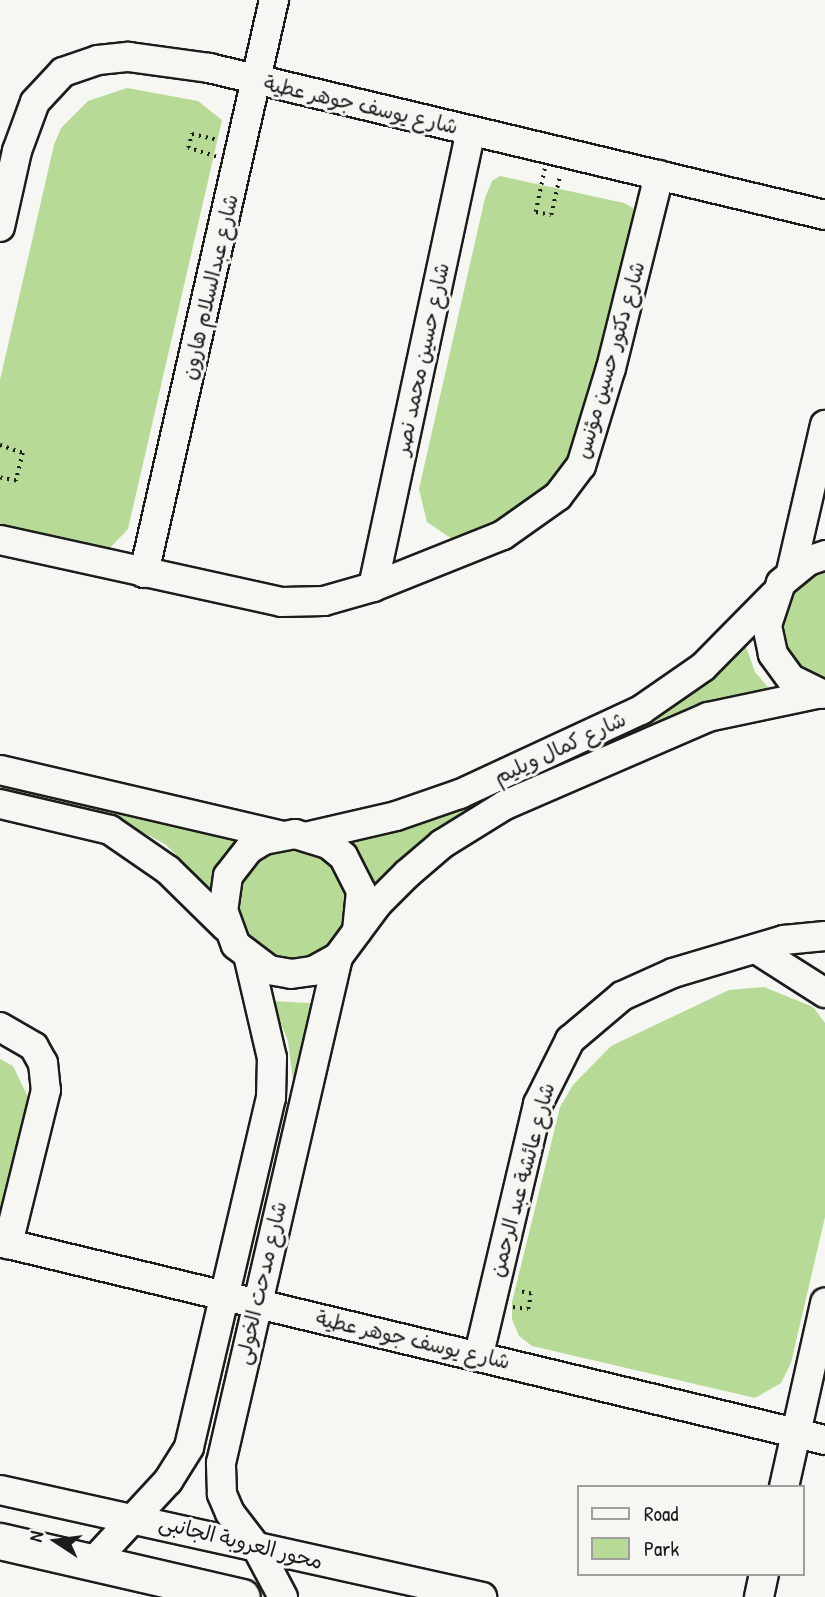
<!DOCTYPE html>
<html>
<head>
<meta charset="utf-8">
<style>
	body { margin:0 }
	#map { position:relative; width:825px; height:1597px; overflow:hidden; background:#f6f6f2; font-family:"Patrick Hand","Playpen Sans Arabic",sans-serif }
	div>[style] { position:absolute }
	.green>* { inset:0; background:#b7db96 }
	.round { border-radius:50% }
	.path>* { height:3.5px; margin-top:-1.75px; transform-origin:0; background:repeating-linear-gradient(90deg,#1c1c1c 0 2px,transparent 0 7px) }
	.roads { filter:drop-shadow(2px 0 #1c1c1c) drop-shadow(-2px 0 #1c1c1c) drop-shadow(0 2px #1c1c1c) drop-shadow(0 -2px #1c1c1c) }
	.minor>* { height:28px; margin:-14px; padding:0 14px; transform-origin:14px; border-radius:14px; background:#f6f6f2 }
	.major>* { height:35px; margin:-17.5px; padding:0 17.5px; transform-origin:17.5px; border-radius:17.5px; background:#f6f6f2 }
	span { translate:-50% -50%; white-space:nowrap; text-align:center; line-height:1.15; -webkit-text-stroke:6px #f6f6f2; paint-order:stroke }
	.street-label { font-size:21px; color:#1c1c1c }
	.legend { position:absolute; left:577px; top:1485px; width:228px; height:91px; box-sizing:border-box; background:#f6f6f2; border:2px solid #9f9f9c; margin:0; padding:9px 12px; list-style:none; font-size:21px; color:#1c1c1c }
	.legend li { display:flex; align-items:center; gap:14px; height:35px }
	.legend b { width:35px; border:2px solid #9f9f9c }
	.north { position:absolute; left:21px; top:1506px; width:70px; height:70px; -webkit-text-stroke:5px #f6f6f2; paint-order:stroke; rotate:283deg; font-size:19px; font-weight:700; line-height:28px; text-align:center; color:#1c1c1c }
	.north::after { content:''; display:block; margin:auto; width:24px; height:32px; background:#1c1c1c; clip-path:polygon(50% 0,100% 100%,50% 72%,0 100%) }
</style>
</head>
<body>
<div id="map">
	<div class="green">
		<i style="clip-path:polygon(127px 88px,198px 101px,222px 120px,128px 529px,107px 551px,0 530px,0 380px,54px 145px,61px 128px,88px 101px)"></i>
		<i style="clip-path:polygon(500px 176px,624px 203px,633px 208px,635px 220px,582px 446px,559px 485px,471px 540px,452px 539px,427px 522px,419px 489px,485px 198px,492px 181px)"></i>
		<i style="clip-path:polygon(825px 568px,825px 684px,792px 665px,778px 629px,788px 592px)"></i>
		<i style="clip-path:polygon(745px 644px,755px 672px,773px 693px,457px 821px,411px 850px,369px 895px,345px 838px,386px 830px)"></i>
		<i style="clip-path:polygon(0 785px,217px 835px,245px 838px,211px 889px,165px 844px,140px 831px,115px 819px,0 794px)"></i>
		<i class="round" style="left:234px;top:845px;width:116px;height:116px"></i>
		<i style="clip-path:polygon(764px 987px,813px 1007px,825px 1023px,825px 1217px,791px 1363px,781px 1383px,755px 1398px,532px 1346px,519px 1336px,512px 1319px,512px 1302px,560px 1107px,573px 1085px,611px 1046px,729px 990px)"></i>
		<i style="clip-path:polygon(272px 1001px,326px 1004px,294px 1088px,288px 1041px)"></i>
		<i style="clip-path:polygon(0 1059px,13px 1066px,29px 1099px,28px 1133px,0 1208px)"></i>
	</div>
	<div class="path">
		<i style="left:216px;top:157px;width:29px;rotate:-162deg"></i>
		<i style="left:188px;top:148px;width:15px;rotate:-74deg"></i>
		<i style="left:192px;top:134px;width:27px;rotate:13deg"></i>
		<i style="left:545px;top:169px;width:44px;rotate:101.8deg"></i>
		<i style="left:536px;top:212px;width:15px;rotate:11deg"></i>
		<i style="left:551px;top:215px;width:41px;rotate:-77.3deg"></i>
		<i style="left:0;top:445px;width:24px;rotate:19deg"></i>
		<i style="left:23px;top:453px;width:29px;rotate:104deg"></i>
		<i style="left:16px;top:481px;width:16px;rotate:-169deg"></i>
		<i style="left:513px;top:1307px;width:15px;rotate:8deg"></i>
		<i style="left:528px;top:1309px;width:15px;rotate:-79deg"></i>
		<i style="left:531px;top:1294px;width:14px;rotate:-168deg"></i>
	</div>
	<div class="roads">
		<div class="minor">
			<i style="left:0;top:227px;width:78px;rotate:-77.4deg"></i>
			<i style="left:17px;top:151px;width:52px;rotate:-69.8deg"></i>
			<i style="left:35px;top:102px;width:41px;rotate:-47deg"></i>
			<i style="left:63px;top:72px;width:37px;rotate:-19deg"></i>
			<i style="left:98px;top:60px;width:31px;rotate:-6deg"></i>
			<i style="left:129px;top:57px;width:81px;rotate:7.8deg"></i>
			<i style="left:209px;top:68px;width:633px;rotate:13.42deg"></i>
			<i style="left:0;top:540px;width:289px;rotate:12.4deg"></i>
			<i style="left:282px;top:602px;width:42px;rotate:-1.4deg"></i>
			<i style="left:324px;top:601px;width:51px;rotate:-15.9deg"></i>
			<i style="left:373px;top:587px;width:140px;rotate:-21.8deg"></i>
			<i style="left:503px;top:535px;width:67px;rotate:-35.3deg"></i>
			<i style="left:558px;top:496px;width:38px;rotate:-53deg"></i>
			<i style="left:581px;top:466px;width:102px;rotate:-73deg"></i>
			<i style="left:611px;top:368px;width:199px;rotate:-76deg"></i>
			<i style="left:791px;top:572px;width:151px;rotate:-77deg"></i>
			<i style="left:144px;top:573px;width:588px;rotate:-77.22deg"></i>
			<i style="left:373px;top:587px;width:466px;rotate:-77.9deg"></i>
			<i style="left:822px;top:694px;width:34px;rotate:-154deg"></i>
			<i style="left:791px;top:679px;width:31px;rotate:-126deg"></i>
			<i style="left:773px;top:654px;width:30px;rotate:-102deg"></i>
			<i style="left:767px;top:625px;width:44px;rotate:-71.6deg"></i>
			<i style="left:781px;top:583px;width:35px;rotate:-39deg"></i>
			<i style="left:808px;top:561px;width:18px;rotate:-19deg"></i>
			<i style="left:0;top:770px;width:287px;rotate:13.1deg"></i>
			<i style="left:0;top:804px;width:113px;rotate:13.3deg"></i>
			<i style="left:110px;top:830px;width:70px;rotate:34.6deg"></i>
			<i style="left:168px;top:870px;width:81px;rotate:44.5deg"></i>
			<i style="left:310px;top:836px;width:88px;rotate:-13.1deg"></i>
			<i style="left:396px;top:816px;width:68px;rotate:-19deg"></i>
			<i style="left:460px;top:794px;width:200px;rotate:-24.9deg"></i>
			<i style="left:641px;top:710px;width:75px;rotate:-34.7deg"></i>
			<i style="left:703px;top:667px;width:100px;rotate:-45.4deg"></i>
			<i style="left:357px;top:931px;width:40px;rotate:-84.3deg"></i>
			<i style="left:361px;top:891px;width:39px;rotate:-117deg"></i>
			<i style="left:343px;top:856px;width:19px;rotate:-141deg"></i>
			<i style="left:328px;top:844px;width:34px;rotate:-163deg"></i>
			<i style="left:295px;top:834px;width:32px;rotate:169deg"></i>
			<i style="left:264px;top:840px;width:17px;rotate:149deg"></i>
			<i style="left:249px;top:849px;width:34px;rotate:128deg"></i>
			<i style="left:228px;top:876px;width:34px;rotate:98deg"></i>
			<i style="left:223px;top:910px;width:37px;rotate:70deg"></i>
			<i style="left:236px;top:945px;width:41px;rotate:37.1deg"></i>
			<i style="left:269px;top:970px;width:22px;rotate:10deg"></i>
			<i style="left:291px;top:974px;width:22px;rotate:-8deg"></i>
			<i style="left:313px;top:971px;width:29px;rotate:-29deg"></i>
			<i style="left:338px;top:957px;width:67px;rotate:-53.5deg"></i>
			<i style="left:378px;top:903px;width:41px;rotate:-45deg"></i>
			<i style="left:407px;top:874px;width:46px;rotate:-40.6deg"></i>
			<i style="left:442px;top:844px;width:74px;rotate:-31.8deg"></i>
			<i style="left:505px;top:805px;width:221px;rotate:-23.4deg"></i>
			<i style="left:708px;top:717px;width:111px;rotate:-11.9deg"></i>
			<i style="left:756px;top:949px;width:82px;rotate:32.5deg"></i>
			<i style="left:0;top:1027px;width:39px;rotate:30deg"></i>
			<i style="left:34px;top:1047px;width:18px;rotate:61deg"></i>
			<i style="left:43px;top:1063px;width:27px;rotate:84deg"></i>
			<i style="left:46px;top:1090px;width:159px;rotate:103.9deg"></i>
			<i style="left:0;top:1242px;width:848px;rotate:13.5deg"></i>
			<i style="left:479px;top:1354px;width:257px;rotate:-76.7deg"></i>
			<i style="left:538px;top:1104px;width:72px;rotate:-63.4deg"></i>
			<i style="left:570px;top:1040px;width:68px;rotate:-40.2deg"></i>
			<i style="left:622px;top:996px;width:56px;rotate:-24.3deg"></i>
			<i style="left:673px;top:973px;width:116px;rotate:-16.6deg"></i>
			<i style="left:784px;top:940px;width:41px;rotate:-5.6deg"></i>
			<i style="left:784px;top:1487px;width:189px;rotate:-77.4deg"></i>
			<i style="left:0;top:1490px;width:494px;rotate:12.5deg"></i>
			<i style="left:92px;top:1563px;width:112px;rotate:-47.2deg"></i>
			<i style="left:168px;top:1481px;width:40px;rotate:-58deg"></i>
			<i style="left:189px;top:1447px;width:359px;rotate:-76.8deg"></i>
			<i style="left:271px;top:1098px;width:40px;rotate:-88.6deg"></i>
			<i style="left:272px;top:1058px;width:102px;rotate:-103.1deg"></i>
			<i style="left:283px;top:1597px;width:55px;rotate:-118deg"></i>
			<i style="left:257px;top:1548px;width:44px;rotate:-127.6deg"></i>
			<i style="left:230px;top:1513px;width:21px;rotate:-113deg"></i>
			<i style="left:222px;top:1494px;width:31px;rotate:-92deg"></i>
			<i style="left:221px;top:1463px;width:519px;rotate:-76.98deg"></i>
			<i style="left:759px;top:1597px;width:24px;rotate:-78deg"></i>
		</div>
		<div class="major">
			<i style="left:0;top:1541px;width:248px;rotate:13deg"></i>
		</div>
	</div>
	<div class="street-label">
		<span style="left:361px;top:105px;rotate:13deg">شارع يوسف جوهر عطية</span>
		<span style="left:210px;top:287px;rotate:-77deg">شارع عبدالسلام هارون</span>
		<span style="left:422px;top:359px;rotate:-78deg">شارع حسين محمد نصر</span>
		<span style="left:610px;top:360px;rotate:-74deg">شارع دكتور حسين مؤنس</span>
		<span style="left:560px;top:748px;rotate:-25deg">شارع كمال ويليم</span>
		<span style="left:522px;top:1180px;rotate:-75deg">شارع عائشة عبد الرحمن</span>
		<span style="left:261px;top:1283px;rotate:-77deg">شارع مدحت الخولى</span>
		<span style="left:413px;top:1340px;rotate:13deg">شارع يوسف جوهر عطية</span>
		<span style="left:241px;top:1542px;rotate:14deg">محور العروبة الجانبى</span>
	</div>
	<ul class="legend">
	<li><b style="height:9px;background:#f6f6f2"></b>Road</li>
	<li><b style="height:19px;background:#b7db96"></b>Park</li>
	</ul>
	<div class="north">N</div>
</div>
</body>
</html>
